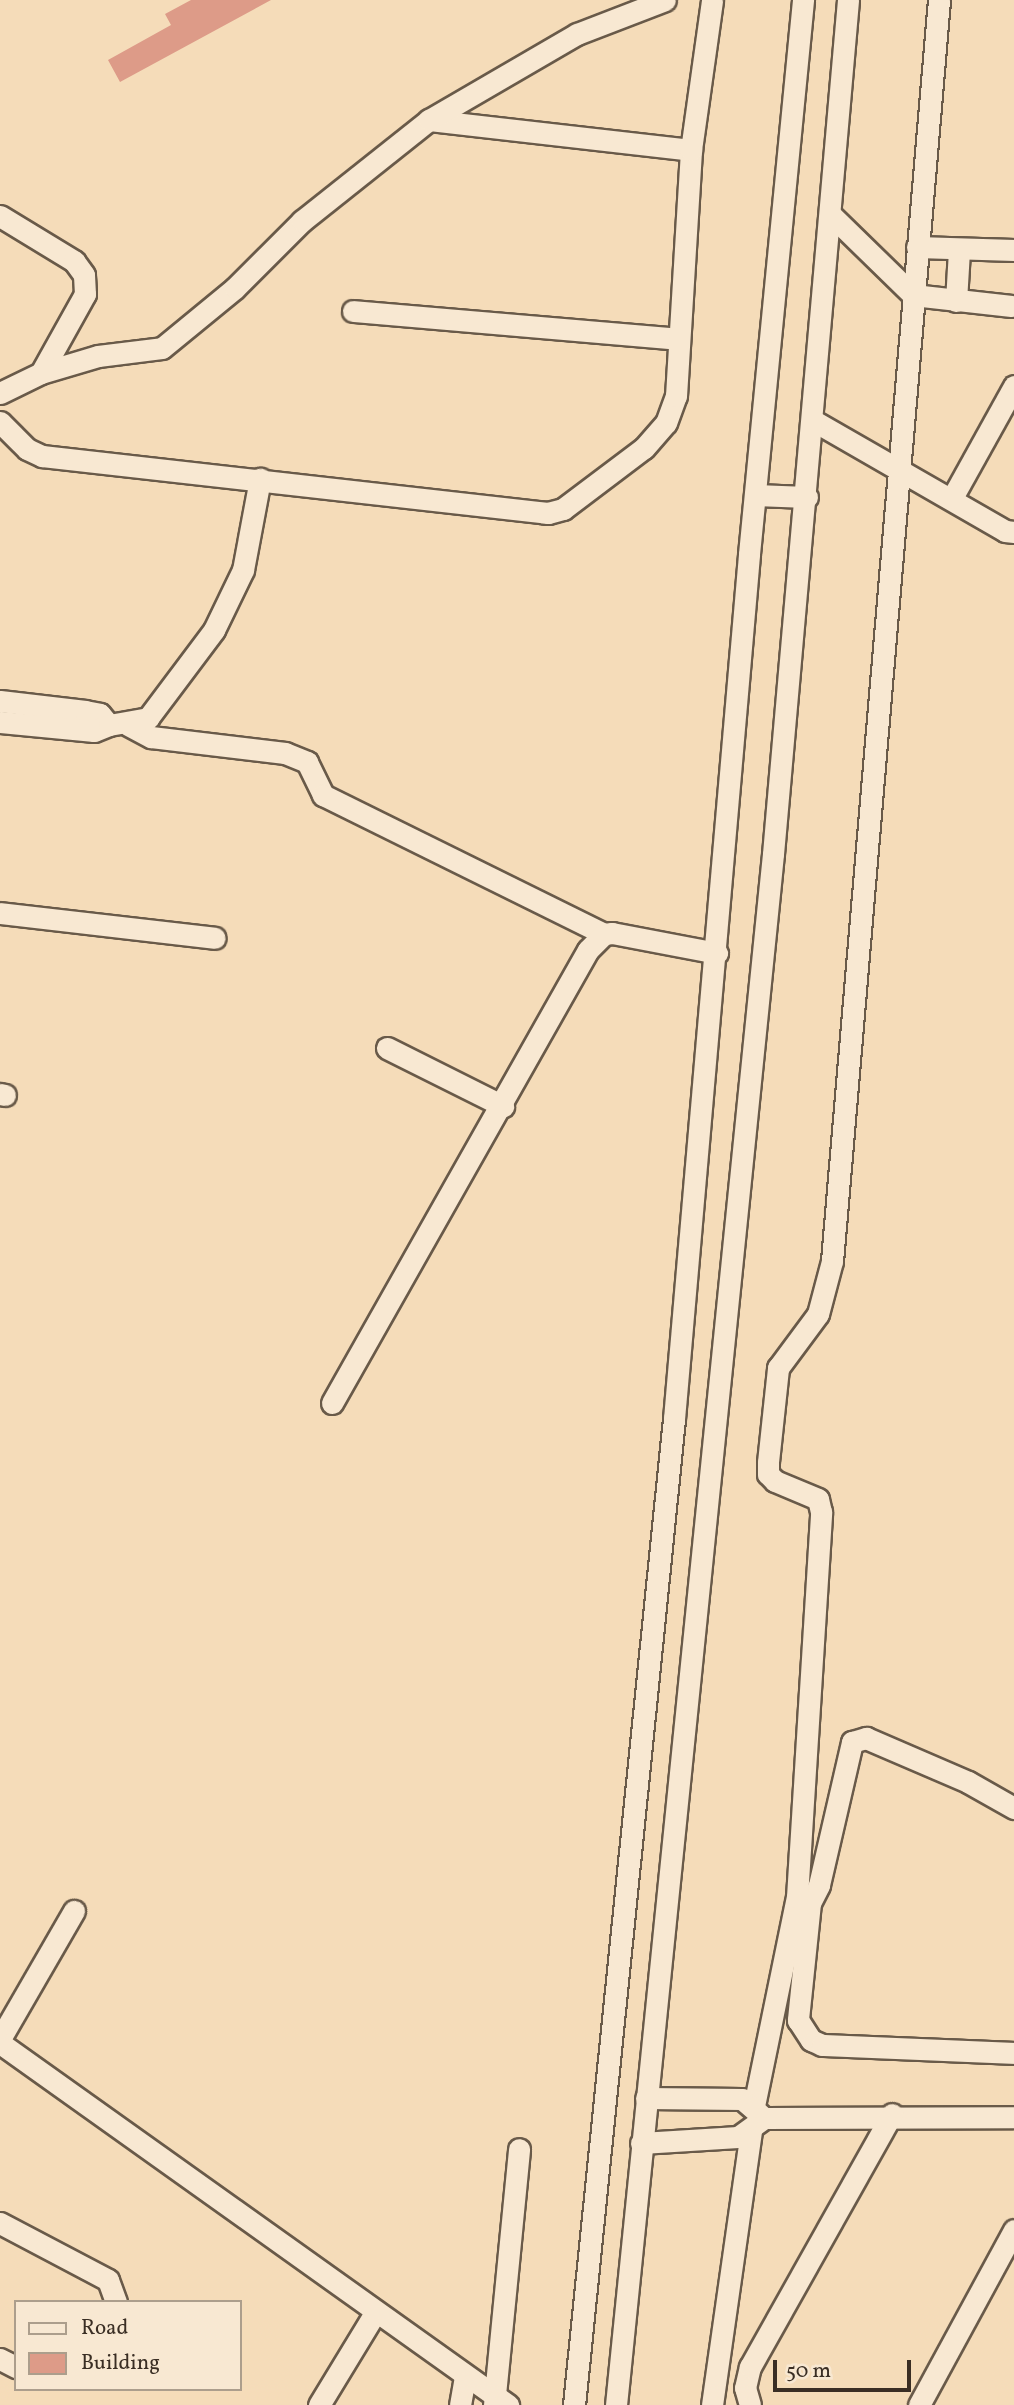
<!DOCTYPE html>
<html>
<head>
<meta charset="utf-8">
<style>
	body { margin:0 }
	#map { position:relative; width:1014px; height:2405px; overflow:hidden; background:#f5dcb9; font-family:Vollkorn,serif }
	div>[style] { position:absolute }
	.building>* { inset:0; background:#dd9b88 }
	.roads { filter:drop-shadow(2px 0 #695a49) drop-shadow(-2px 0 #695a49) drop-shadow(0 2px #695a49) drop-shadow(0 -2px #695a49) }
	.minor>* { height:21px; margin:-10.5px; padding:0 10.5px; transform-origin:10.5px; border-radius:10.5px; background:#f8e8d2 }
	span { translate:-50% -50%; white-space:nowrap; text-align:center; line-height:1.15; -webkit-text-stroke:5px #f8e8d2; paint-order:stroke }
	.legend { position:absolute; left:14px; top:2300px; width:228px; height:91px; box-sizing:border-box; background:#f8e8d2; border:2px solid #ac9e8c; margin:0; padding:9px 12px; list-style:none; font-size:21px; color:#3a2e24 }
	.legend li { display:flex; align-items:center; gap:14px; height:35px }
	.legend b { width:35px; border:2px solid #ac9e8c }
	.scale { position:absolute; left:773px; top:2360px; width:138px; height:32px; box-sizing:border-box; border:4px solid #3a2e24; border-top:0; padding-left:9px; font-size:21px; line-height:24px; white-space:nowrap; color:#3a2e24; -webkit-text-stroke:5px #f8e8d2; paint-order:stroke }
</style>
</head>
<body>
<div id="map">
	<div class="building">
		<i style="clip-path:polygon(191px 0,271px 0,120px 82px,108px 60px,171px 25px,165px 14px)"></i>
	</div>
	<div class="roads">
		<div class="minor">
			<i style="left:429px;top:120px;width:264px;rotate:6.5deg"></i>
			<i style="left:831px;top:215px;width:115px;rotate:44.3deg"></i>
			<i style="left:913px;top:295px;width:99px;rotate:6.4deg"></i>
			<i style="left:0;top:216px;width:87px;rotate:31.3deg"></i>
			<i style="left:74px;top:261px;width:17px;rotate:54deg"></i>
			<i style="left:84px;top:275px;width:19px;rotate:87deg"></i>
			<i style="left:85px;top:294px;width:90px;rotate:119.1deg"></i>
			<i style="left:917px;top:247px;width:97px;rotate:1.8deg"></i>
			<i style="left:956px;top:301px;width:50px;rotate:-86.6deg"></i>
			<i style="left:353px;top:311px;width:327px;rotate:4.9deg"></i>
			<i style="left:0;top:393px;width:46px;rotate:-26deg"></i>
			<i style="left:41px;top:373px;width:59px;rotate:-16.6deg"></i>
			<i style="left:98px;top:356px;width:64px;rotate:-7.1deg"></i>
			<i style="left:162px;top:348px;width:94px;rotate:-39.4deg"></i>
			<i style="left:235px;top:288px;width:95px;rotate:-45deg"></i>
			<i style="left:302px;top:221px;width:162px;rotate:-38.5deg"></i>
			<i style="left:429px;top:120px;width:171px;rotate:-30.2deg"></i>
			<i style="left:577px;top:34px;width:94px;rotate:-21.1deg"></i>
			<i style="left:814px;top:421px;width:220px;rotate:29.9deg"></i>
			<i style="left:1005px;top:531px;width:9px;rotate:6deg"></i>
			<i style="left:0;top:422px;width:38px;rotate:45deg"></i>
			<i style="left:27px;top:449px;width:17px;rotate:25deg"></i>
			<i style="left:42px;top:456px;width:509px;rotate:6.43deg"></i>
			<i style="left:548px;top:513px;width:16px;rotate:-15deg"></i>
			<i style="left:563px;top:509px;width:101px;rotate:-37deg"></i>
			<i style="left:644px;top:448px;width:33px;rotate:-49deg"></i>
			<i style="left:666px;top:423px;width:29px;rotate:-70deg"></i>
			<i style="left:676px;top:396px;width:246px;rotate:-86.5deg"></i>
			<i style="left:691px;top:150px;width:151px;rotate:-82deg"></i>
			<i style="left:755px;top:495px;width:52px;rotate:2.2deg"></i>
			<i style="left:952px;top:498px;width:128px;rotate:-61deg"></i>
			<i style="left:0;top:701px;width:86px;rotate:6.7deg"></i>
			<i style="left:85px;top:711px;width:15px;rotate:11deg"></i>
			<i style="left:100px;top:714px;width:14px;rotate:51deg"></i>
			<i style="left:109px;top:725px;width:16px;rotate:158deg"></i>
			<i style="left:94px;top:731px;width:94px;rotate:-174.5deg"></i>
			<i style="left:109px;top:725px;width:40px;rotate:-10deg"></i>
			<i style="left:148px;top:718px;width:110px;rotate:-53.1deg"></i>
			<i style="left:214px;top:630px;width:67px;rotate:-64.2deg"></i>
			<i style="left:243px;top:570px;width:93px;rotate:-79.4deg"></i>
			<i style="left:128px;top:725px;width:26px;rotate:28deg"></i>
			<i style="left:151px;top:737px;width:135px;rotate:6.8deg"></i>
			<i style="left:285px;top:753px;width:24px;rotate:22deg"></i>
			<i style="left:307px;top:762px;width:37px;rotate:64deg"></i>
			<i style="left:323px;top:795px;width:313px;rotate:26.3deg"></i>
			<i style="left:0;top:913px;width:216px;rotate:6.6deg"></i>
			<i style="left:387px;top:1048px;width:130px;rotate:26.6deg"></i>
			<i style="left:0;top:1094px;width:5px;rotate:11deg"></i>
			<i style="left:332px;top:1403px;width:520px;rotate:-60.53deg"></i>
			<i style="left:588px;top:950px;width:23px;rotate:-45deg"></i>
			<i style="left:604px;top:934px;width:8px;rotate:-7deg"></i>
			<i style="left:612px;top:933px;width:107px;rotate:10.8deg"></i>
			<i style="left:810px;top:1903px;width:118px;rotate:95.9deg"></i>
			<i style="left:798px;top:2020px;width:24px;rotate:57deg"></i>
			<i style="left:811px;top:2040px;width:12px;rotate:24deg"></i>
			<i style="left:822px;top:2045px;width:192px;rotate:2.4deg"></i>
			<i style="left:795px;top:1909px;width:16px;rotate:-22deg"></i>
			<i style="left:810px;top:1903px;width:20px;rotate:-63deg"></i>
			<i style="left:819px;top:1885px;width:147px;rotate:-77deg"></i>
			<i style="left:852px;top:1742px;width:15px;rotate:-16deg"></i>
			<i style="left:866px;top:1738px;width:111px;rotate:23.3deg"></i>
			<i style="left:968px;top:1782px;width:53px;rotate:29.5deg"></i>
			<i style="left:0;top:2039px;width:148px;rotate:-60deg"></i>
			<i style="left:0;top:2043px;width:624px;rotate:35.47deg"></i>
			<i style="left:754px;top:2106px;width:213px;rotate:-78.4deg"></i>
			<i style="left:797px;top:1897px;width:386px;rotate:-86.4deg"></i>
			<i style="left:821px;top:1512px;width:13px;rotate:-103deg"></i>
			<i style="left:818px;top:1499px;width:47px;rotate:-157.3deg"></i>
			<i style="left:775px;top:1481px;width:10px;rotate:-135deg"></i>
			<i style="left:768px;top:1474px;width:12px;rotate:-90deg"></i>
			<i style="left:768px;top:1462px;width:95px;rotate:-83.9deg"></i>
			<i style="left:778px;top:1368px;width:67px;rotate:-53.5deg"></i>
			<i style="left:818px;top:1314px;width:55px;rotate:-75.2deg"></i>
			<i style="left:832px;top:1261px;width:1266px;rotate:-85.15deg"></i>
			<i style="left:764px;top:2118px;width:250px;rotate:-0.2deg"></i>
			<i style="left:641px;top:2143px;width:97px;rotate:-3.5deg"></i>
			<i style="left:738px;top:2137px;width:32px;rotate:-36deg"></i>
			<i style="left:764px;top:2118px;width:29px;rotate:-139deg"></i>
			<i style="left:742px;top:2099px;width:96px;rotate:-179.4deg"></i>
			<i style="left:0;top:2223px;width:122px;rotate:27.8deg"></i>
			<i style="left:108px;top:2280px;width:23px;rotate:70deg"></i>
			<i style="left:0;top:2359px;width:18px;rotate:27deg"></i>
			<i style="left:319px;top:2405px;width:108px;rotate:-58.7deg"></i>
			<i style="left:460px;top:2405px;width:28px;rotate:-80deg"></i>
			<i style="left:494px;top:2405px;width:257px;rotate:-84.4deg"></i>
			<i style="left:574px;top:2405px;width:991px;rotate:-84.21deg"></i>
			<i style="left:674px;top:1419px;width:868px;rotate:-85.04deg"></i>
			<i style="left:749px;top:554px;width:557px;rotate:-84.43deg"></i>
			<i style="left:616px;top:2405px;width:1559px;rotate:-84.22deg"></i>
			<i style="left:773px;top:854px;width:857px;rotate:-84.98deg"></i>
			<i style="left:712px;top:2405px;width:277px;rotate:-81.9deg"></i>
			<i style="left:750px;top:2405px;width:18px;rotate:-106deg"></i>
			<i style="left:745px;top:2388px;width:22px;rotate:-77deg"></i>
			<i style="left:750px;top:2367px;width:290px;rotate:-60.7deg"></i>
			<i style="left:919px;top:2405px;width:199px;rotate:-61.5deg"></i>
		</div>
	</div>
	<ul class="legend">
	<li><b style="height:9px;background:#f8e8d2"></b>Road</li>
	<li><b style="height:19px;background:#dd9b88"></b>Building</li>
	</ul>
	<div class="scale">50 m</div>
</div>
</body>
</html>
